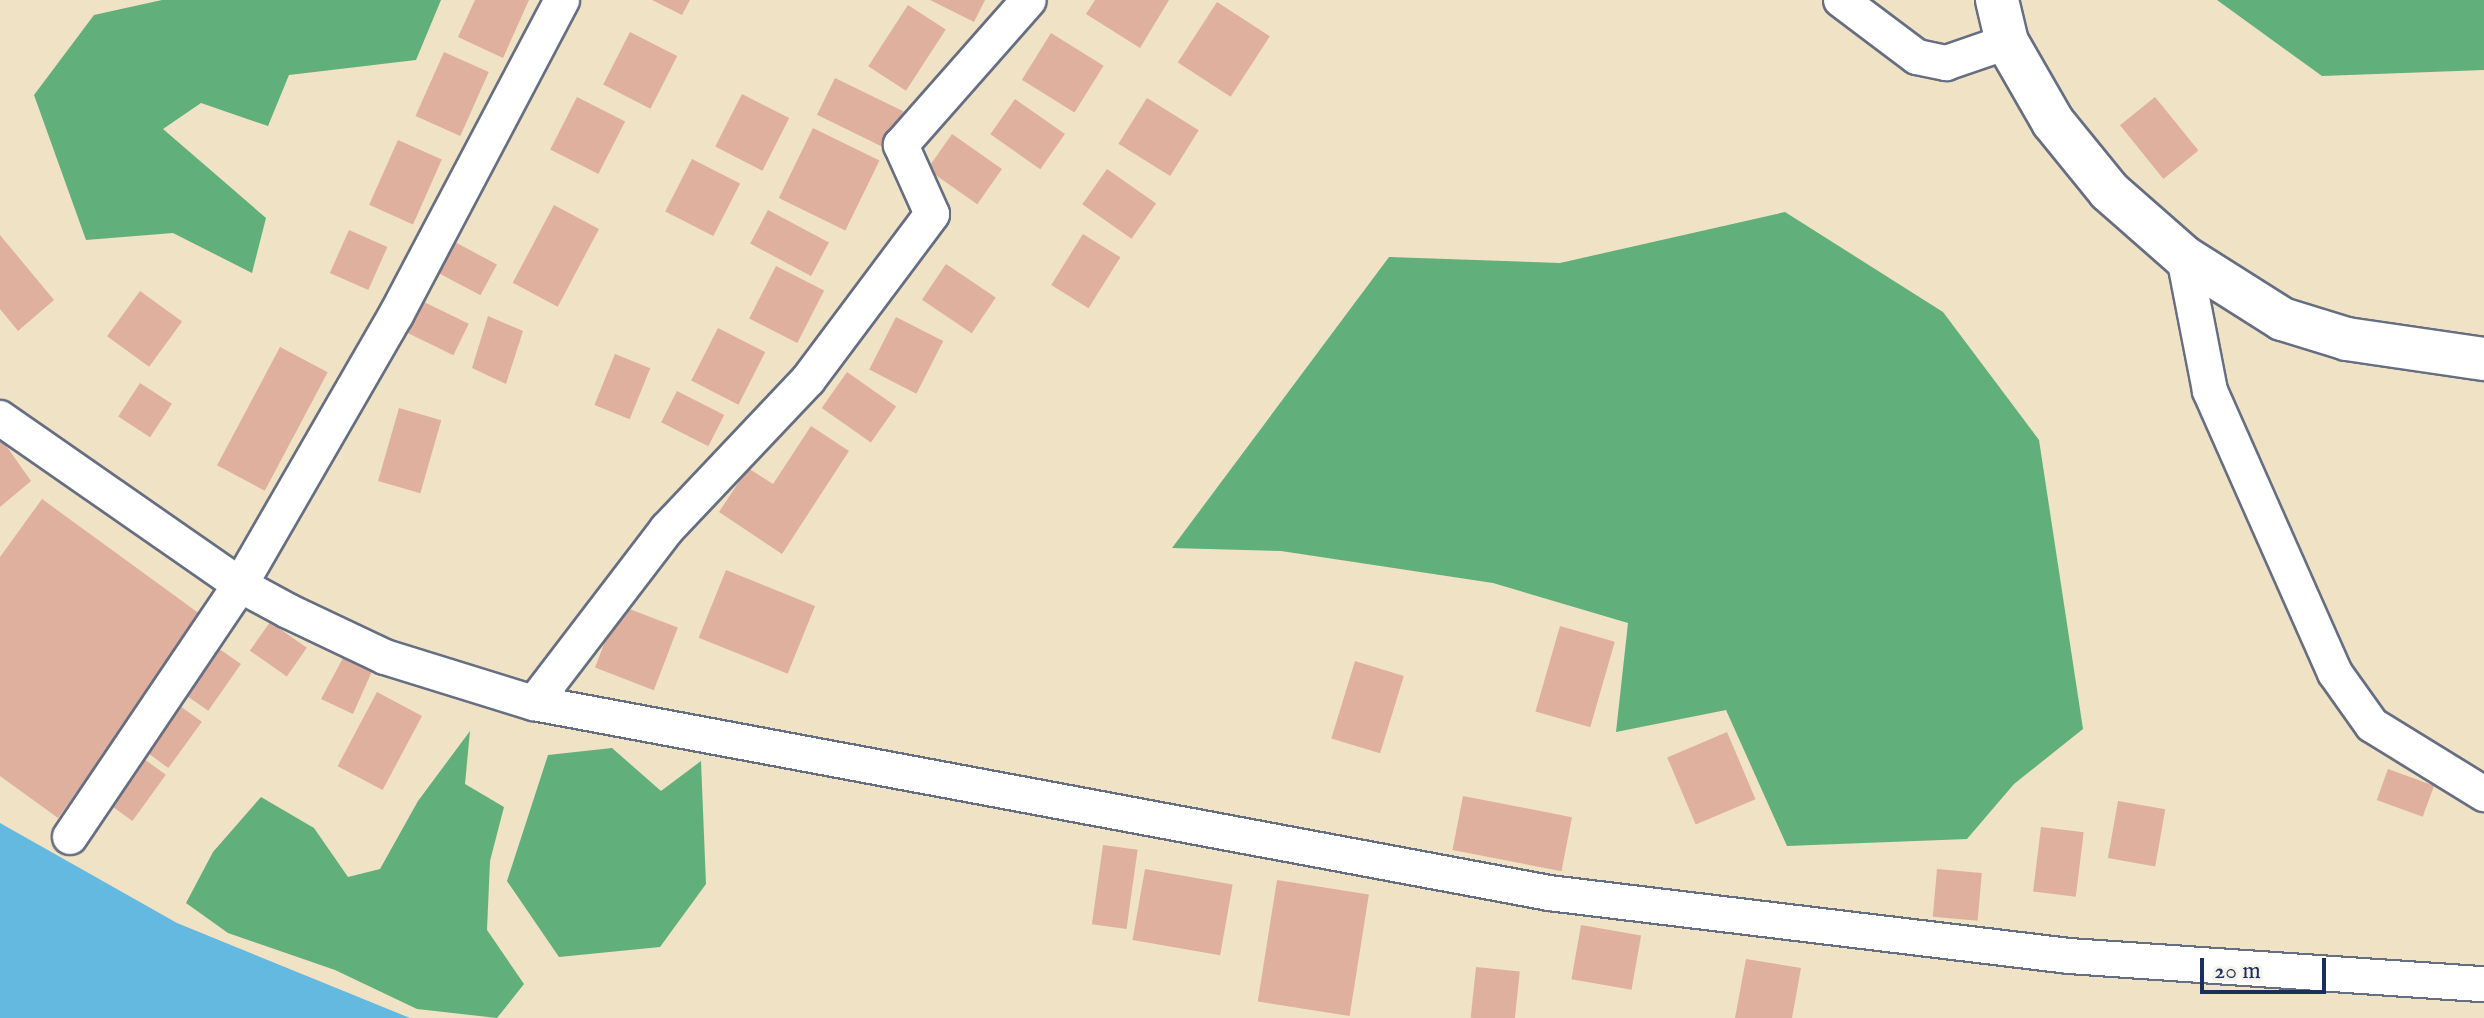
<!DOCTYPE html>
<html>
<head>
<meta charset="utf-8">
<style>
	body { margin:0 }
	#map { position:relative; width:2484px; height:1018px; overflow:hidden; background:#f0e2c4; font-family:"IM FELL English",serif }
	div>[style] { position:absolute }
	.forest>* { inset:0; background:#61b07b }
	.water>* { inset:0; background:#63b9e0 }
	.building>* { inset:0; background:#e0b09e; transform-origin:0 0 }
	.roads { filter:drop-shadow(2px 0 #666e82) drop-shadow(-2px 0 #666e82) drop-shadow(0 2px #666e82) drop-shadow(0 -2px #666e82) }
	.minor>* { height:34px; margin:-17px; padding:0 17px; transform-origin:17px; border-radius:17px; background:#fff }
	.tertiary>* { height:42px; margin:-21px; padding:0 21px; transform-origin:21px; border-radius:21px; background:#fff }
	span { translate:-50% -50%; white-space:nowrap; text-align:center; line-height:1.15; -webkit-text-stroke:8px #f7f3e8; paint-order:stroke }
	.scale { position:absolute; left:2200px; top:958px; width:126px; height:36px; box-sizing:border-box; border:4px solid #1b2f5e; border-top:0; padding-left:10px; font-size:24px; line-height:28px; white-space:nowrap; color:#1b2f5e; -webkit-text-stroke:6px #f7f3e8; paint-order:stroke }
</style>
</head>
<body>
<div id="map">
	<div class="forest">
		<i style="clip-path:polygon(162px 0,441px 0,416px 60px,289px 75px,268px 126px,201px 103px,163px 129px,266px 218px,252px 273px,173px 233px,86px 240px,34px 95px,94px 15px)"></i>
		<i style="clip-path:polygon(2217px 0,2484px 0,2484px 70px,2322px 76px)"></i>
		<i style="clip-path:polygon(1785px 212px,1943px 312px,2039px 440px,2083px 729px,2014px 784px,1967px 839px,1787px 846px,1726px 710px,1616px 732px,1628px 623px,1493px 583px,1281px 551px,1172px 548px,1389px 257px,1560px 263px)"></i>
		<i style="clip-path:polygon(470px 731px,465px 784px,504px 807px,490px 861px,487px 930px,524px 984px,497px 1018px,417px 1009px,335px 970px,228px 933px,186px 903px,213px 852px,261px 797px,314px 828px,348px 877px,380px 869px,418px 801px)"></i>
		<i style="clip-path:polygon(612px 748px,661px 791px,701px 761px,706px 884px,660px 947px,559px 957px,507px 881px,548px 755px)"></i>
	</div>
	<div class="water">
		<i style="clip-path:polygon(0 823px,177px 923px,410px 1018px,0 1018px)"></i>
	</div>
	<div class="building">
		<i style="clip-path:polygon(475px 0,529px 0,503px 58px,458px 37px)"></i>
		<i style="clip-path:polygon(652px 0,690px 0,682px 15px)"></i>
		<i style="clip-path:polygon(930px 0,985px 0,974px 22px)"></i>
		<i style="clip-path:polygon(1095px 0,1169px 0,1140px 48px,1086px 14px)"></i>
		<i style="left:1217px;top:2px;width:63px;height:72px;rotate:33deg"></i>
		<i style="left:908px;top:5px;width:45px;height:73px;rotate:33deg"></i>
		<i style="left:630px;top:32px;width:53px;height:59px;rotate:27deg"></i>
		<i style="left:1051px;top:33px;width:62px;height:55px;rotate:32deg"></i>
		<i style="left:444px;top:52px;width:49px;height:70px;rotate:24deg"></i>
		<i style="left:835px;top:78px;width:76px;height:41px;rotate:26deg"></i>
		<i style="left:742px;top:94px;width:53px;height:59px;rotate:27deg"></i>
		<i style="left:577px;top:97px;width:54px;height:59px;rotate:27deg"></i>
		<i style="left:2155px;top:97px;width:69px;height:45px;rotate:51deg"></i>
		<i style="left:1147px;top:98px;width:61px;height:54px;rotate:32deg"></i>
		<i style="left:1015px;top:99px;width:61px;height:43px;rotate:35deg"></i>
		<i style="left:813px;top:128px;width:74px;height:78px;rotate:26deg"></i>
		<i style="left:952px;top:134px;width:61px;height:43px;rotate:35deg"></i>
		<i style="left:398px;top:140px;width:48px;height:71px;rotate:24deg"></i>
		<i style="left:692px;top:159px;width:54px;height:59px;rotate:27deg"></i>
		<i style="left:1107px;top:169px;width:60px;height:43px;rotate:35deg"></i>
		<i style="left:554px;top:205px;width:51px;height:88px;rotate:28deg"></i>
		<i style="left:768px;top:210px;width:69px;height:38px;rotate:28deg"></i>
		<i style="left:349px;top:230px;width:42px;height:47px;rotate:24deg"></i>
		<i style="left:1083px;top:234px;width:44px;height:60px;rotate:32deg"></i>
		<i style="clip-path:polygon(0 235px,54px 300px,18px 331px,0 309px)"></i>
		<i style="left:451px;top:240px;width:52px;height:35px;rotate:28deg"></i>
		<i style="left:946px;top:264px;width:60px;height:43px;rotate:34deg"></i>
		<i style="left:776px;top:266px;width:54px;height:59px;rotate:27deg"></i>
		<i style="left:140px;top:291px;width:52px;height:56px;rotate:36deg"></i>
		<i style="left:422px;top:301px;width:52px;height:35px;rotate:26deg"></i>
		<i style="clip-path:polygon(488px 316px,523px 331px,506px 384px,472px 368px)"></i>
		<i style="left:896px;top:317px;width:53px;height:59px;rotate:27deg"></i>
		<i style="left:718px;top:328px;width:53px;height:59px;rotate:27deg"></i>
		<i style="left:280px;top:347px;width:54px;height:134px;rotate:28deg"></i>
		<i style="left:615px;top:354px;width:38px;height:55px;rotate:22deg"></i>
		<i style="left:847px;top:372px;width:60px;height:44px;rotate:35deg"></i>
		<i style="left:140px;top:383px;width:38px;height:40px;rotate:33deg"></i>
		<i style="left:677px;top:391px;width:53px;height:35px;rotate:27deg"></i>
		<i style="left:399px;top:408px;width:44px;height:76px;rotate:16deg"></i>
		<i style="clip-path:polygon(811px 426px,849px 451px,782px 554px,719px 512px,748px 468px,773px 484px)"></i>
		<i style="clip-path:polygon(0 437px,31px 481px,0 507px)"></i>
		<i style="clip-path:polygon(42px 499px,204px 617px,58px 818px,0 776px,0 557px)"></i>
		<i style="left:726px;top:570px;width:96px;height:73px;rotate:22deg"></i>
		<i style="left:619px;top:605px;width:63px;height:67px;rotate:21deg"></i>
		<i style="left:270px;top:622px;width:45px;height:35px;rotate:35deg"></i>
		<i style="left:1560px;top:626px;width:57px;height:89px;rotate:16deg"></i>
		<i style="left:218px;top:648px;width:28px;height:57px;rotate:35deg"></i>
		<i style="clip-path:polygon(343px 658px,373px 669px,353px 714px,321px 699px)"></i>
		<i style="left:1355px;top:661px;width:51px;height:81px;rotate:17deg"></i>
		<i style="left:377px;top:692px;width:51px;height:84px;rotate:28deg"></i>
		<i style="left:180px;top:706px;width:27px;height:57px;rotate:36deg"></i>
		<i style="left:1727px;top:732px;width:73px;height:65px;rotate:67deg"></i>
		<i style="left:144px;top:759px;width:27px;height:57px;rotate:36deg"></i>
		<i style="left:2388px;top:769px;width:49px;height:33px;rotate:20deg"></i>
		<i style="left:1463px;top:796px;width:111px;height:55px;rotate:11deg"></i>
		<i style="left:2118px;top:801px;width:48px;height:58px;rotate:10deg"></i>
		<i style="left:2041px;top:827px;width:43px;height:65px;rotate:7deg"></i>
		<i style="left:1103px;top:845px;width:35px;height:80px;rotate:8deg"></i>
		<i style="left:1145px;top:869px;width:89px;height:72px;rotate:10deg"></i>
		<i style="left:1937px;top:869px;width:45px;height:48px;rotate:5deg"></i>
		<i style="left:1277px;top:880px;width:93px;height:123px;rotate:9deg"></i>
		<i style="left:1581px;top:925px;width:61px;height:55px;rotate:10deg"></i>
		<i style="clip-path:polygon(1746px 959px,1801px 968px,1792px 1018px,1735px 1018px)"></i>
		<i style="left:1476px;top:967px;width:44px;height:51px;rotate:6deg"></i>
	</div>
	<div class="roads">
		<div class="minor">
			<i style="left:1841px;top:0;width:95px;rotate:36.9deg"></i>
			<i style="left:1917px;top:57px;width:30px;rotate:12deg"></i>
			<i style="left:1946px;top:63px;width:65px;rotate:-19deg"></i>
			<i style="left:2184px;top:257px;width:136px;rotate:79deg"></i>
			<i style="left:2210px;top:391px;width:308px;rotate:66.1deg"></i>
			<i style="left:2335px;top:673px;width:64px;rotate:54.6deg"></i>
			<i style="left:2372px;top:725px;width:132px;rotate:31.6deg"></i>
			<i style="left:0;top:418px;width:292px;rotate:34.8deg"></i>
			<i style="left:240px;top:585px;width:55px;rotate:28.4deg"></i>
			<i style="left:288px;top:611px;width:107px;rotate:25.4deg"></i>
			<i style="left:385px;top:657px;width:156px;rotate:17.2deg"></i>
			<i style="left:534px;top:703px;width:1033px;rotate:10.6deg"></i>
			<i style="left:1549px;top:893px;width:524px;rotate:6.91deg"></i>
			<i style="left:2069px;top:956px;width:416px;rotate:3.9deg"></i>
			<i style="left:534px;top:703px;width:219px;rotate:-52.6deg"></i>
			<i style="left:667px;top:529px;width:205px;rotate:-46.6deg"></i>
			<i style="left:808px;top:380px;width:207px;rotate:-53.2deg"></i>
			<i style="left:932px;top:214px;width:76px;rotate:-114.2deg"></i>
			<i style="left:901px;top:145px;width:193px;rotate:-48.6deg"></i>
			<i style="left:70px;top:837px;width:304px;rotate:-56deg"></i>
			<i style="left:240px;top:585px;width:312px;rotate:-60deg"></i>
			<i style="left:396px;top:315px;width:356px;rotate:-62.2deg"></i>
		</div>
		<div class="tertiary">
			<i style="left:1997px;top:0;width:43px;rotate:76.6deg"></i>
			<i style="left:2007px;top:42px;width:92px;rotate:60.1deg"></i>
			<i style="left:2053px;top:122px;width:89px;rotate:50.9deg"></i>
			<i style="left:2109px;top:191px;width:100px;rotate:41.3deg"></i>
			<i style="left:2184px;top:257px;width:116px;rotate:32.3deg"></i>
			<i style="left:2282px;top:319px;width:68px;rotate:17.1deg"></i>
			<i style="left:2347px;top:339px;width:138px;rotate:8.3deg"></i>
		</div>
	</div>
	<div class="scale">20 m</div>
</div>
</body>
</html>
